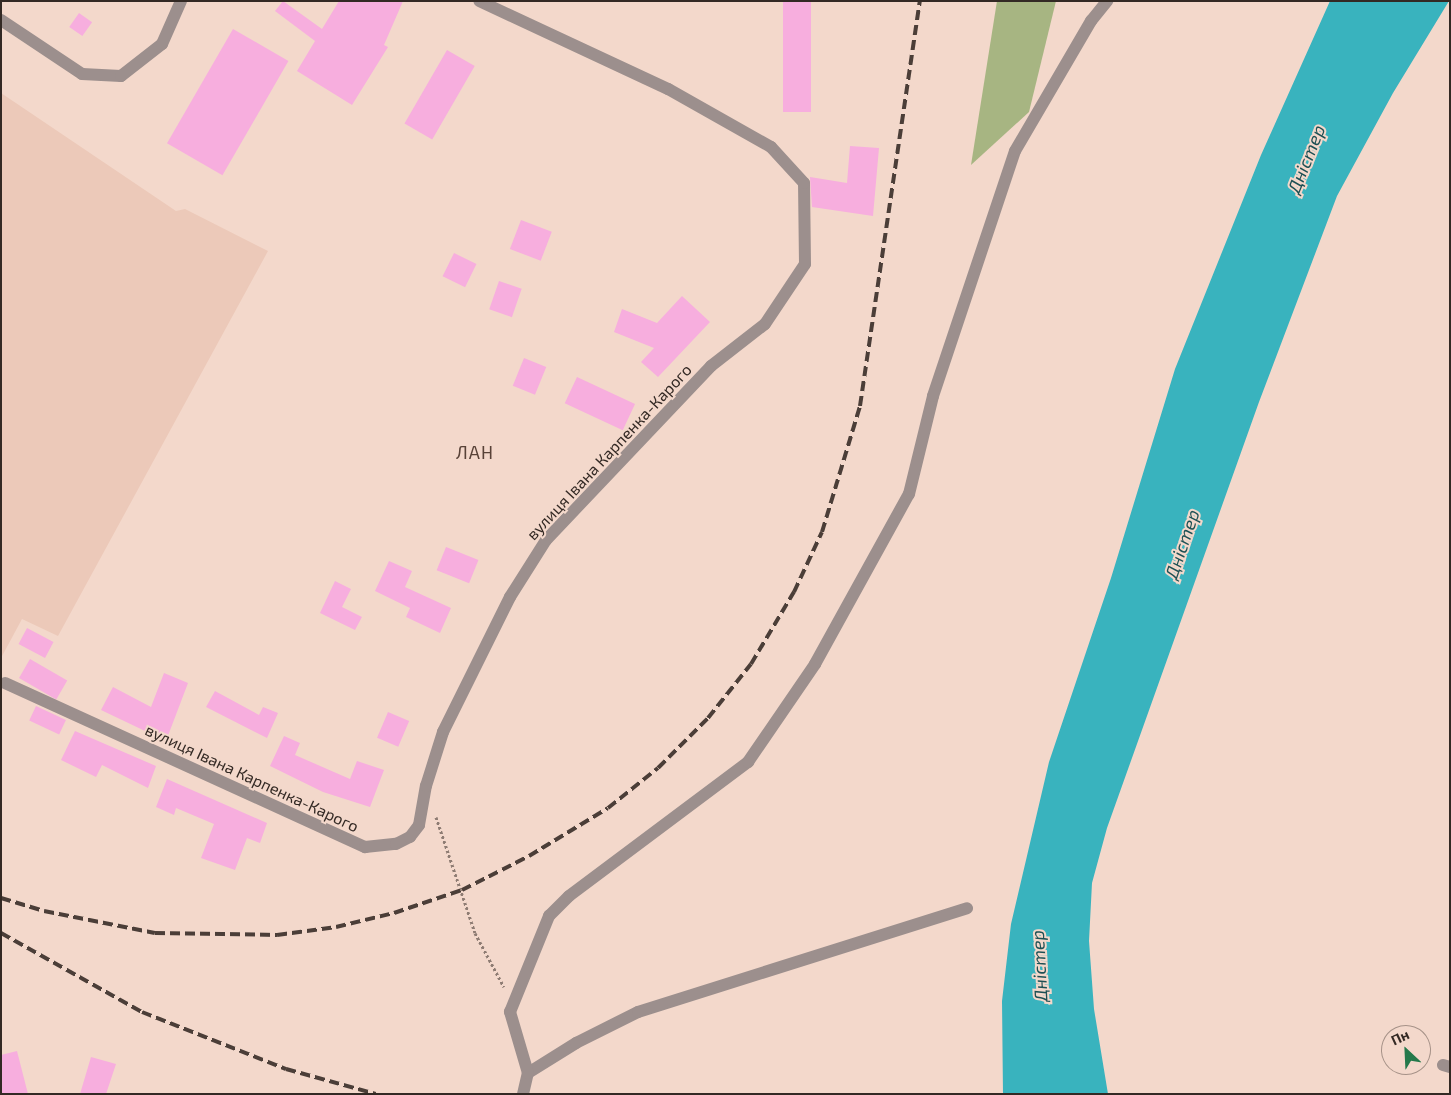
<!DOCTYPE html>
<html>
<head>
<meta charset="utf-8">
<style>
	body { margin:0 }
	#map { position:relative; width:1451px; height:1095px; overflow:hidden; background:#f3d8cb; font-family:"Exo 2",sans-serif }
	div>[style] { position:absolute }
	.built>* { inset:0; background:#ecc9b9 }
	.green>* { inset:0; background:#a7b582 }
	.water>* { inset:0; background:#39b3be }
	.building>* { inset:0; background:#f7aede; transform-origin:0 0 }
	.path>* { height:3px; margin-top:-1.5px; transform-origin:0; background:repeating-linear-gradient(90deg,#8e7c73 0 2.5px,transparent 0 5px) }
	.minor>* { height:12px; margin:-6px; padding:0 6px; transform-origin:6px; border-radius:6px; background:#9c8f8d }
	.rail>* { height:4px; margin-top:-2px; transform-origin:0; background:repeating-linear-gradient(90deg,#4b3e38 0 10px,transparent 0 15px) }
	span { translate:-50% -50%; white-space:nowrap; text-align:center; line-height:1.15; -webkit-text-stroke:4px #f3d8cb; paint-order:stroke }
	.street-label { font-size:16px; color:#332924 }
	.water-label { font-size:18px; color:#1d5054; font-style:italic }
	.neighbourhood-label { font-size:18px; color:#584238; letter-spacing:1px }
	.frame { position:absolute; inset:0; border:2px solid #332924; pointer-events:none }
	.north { position:absolute; left:1381px; top:1025px; width:50px; height:50px; box-sizing:border-box; background:#f3d8cb; border:1px solid #a69288; border-radius:50%; rotate:335deg; font-size:14px; font-weight:700; line-height:20px; text-align:center; color:#332924 }
	.north::after { content:''; display:block; margin:auto; width:18px; height:22px; background:#24794b; clip-path:polygon(50% 0,100% 100%,50% 72%,0 100%) }
</style>
</head>
<body>
<div id="map">
	<div class="built">
		<i style="clip-path:polygon(1px 93px,176px 211px,185px 209px,268px 251px,58px 636px,22px 619px,1px 658px)"></i>
	</div>
	<div class="green">
		<i style="clip-path:polygon(997px 1px,1056px 1px,1029px 112px,971px 165px)"></i>
	</div>
	<div class="water">
		<i style="clip-path:polygon(1330px 1px,1449px 1px,1393px 93px,1337px 196px,1259px 402px,1107px 828px,1092px 883px,1089px 941px,1094px 1009px,1108px 1094px,1003px 1094px,1002px 1001px,1011px 924px,1049px 762px,1111px 578px,1175px 369px,1261px 155px)"></i>
	</div>
	<div class="building">
		<i style="clip-path:polygon(283px 1px,322px 29px,339px 1px,403px 1px,384px 45px,388px 47px,352px 105px,297px 71px,315px 41px,275px 11px)"></i>
		<i style="left:783px;top:1px;width:28px;height:111px"></i>
		<i style="left:79px;top:13px;width:16px;height:17px;rotate:35deg"></i>
		<i style="left:233px;top:29px;width:64px;height:132px;rotate:30deg"></i>
		<i style="left:447px;top:50px;width:32px;height:85px;rotate:30deg"></i>
		<i style="clip-path:polygon(850px 146px,879px 148px,873px 216px,812px 207px,810px 177px,847px 183px)"></i>
		<i style="left:521px;top:220px;width:33px;height:31px;rotate:21deg"></i>
		<i style="left:454px;top:253px;width:25px;height:26px;rotate:26deg"></i>
		<i style="left:499px;top:281px;width:24px;height:30px;rotate:19deg"></i>
		<i style="clip-path:polygon(682px 296px,710px 322px,658px 377px,641px 362px,654px 348px,614px 332px,622px 309px,657px 323px)"></i>
		<i style="left:524px;top:358px;width:24px;height:30px;rotate:22deg"></i>
		<i style="left:577px;top:377px;width:64px;height:29px;rotate:25deg"></i>
		<i style="left:446px;top:547px;width:35px;height:25px;rotate:22deg"></i>
		<i style="clip-path:polygon(389px 561px,412px 571px,405px 587px,451px 608px,440px 633px,406px 617px,410px 608px,375px 591px)"></i>
		<i style="clip-path:polygon(335px 581px,351px 589px,342px 607px,362px 617px,355px 630px,320px 613px)"></i>
		<i style="left:27px;top:628px;width:30px;height:18px;rotate:28deg"></i>
		<i style="left:30px;top:659px;width:43px;height:22px;rotate:30deg"></i>
		<i style="clip-path:polygon(164px 673px,188px 683px,166px 741px,101px 710px,113px 687px,151px 707px)"></i>
		<i style="clip-path:polygon(215px 691px,259px 715px,263px 707px,278px 713px,267px 738px,206px 707px)"></i>
		<i style="left:36px;top:706px;width:33px;height:16px;rotate:25deg"></i>
		<i style="left:388px;top:712px;width:23px;height:28px;rotate:23deg"></i>
		<i style="clip-path:polygon(75px 731px,156px 766px,148px 788px,102px 765px,96px 777px,61px 760px)"></i>
		<i style="clip-path:polygon(284px 736px,300px 743px,295px 755px,350px 779px,357px 761px,384px 770px,370px 807px,323px 792px,270px 766px)"></i>
		<i style="clip-path:polygon(167px 779px,267px 823px,260px 843px,247px 838px,235px 870px,201px 858px,214px 824px,176px 808px,174px 815px,156px 807px)"></i>
		<i style="clip-path:polygon(17px 1051px,28px 1094px,1px 1094px,1px 1055px)"></i>
		<i style="clip-path:polygon(91px 1057px,116px 1064px,106px 1094px,80px 1094px)"></i>
	</div>
	<div class="path">
		<i style="left:436px;top:817px;width:122px;rotate:71.4deg"></i>
		<i style="left:475px;top:933px;width:61px;rotate:61.8deg"></i>
	</div>
	<div class="minor">
		<i style="left:1px;top:20px;width:97px;rotate:33.7deg"></i>
		<i style="left:82px;top:74px;width:39px;rotate:3deg"></i>
		<i style="left:121px;top:76px;width:52px;rotate:-38deg"></i>
		<i style="left:162px;top:44px;width:47px;rotate:-66.2deg"></i>
		<i style="left:5px;top:683px;width:396px;rotate:24.5deg"></i>
		<i style="left:365px;top:847px;width:31px;rotate:-6deg"></i>
		<i style="left:396px;top:844px;width:16px;rotate:-27deg"></i>
		<i style="left:410px;top:837px;width:15px;rotate:-53deg"></i>
		<i style="left:419px;top:825px;width:40px;rotate:-80deg"></i>
		<i style="left:426px;top:786px;width:57px;rotate:-72.5deg"></i>
		<i style="left:443px;top:732px;width:151px;rotate:-63.6deg"></i>
		<i style="left:510px;top:597px;width:67px;rotate:-57.7deg"></i>
		<i style="left:546px;top:540px;width:240px;rotate:-46.5deg"></i>
		<i style="left:711px;top:366px;width:68px;rotate:-37.9deg"></i>
		<i style="left:765px;top:324px;width:72px;rotate:-56.3deg"></i>
		<i style="left:805px;top:264px;width:81px;rotate:-90.7deg"></i>
		<i style="left:804px;top:183px;width:49px;rotate:-132.5deg"></i>
		<i style="left:771px;top:147px;width:118px;rotate:-150.6deg"></i>
		<i style="left:668px;top:89px;width:208px;rotate:-155deg"></i>
		<i style="left:1443px;top:1065px;width:7px;rotate:16deg"></i>
		<i style="left:528px;top:1073px;width:57px;rotate:-32deg"></i>
		<i style="left:576px;top:1043px;width:69px;rotate:-26.6deg"></i>
		<i style="left:638px;top:1012px;width:345px;rotate:-17.5deg"></i>
		<i style="left:523px;top:1094px;width:22px;rotate:-77deg"></i>
		<i style="left:528px;top:1073px;width:64px;rotate:-106.4deg"></i>
		<i style="left:510px;top:1012px;width:104px;rotate:-67.9deg"></i>
		<i style="left:549px;top:916px;width:28px;rotate:-45deg"></i>
		<i style="left:569px;top:896px;width:224px;rotate:-36.8deg"></i>
		<i style="left:748px;top:762px;width:119px;rotate:-55.6deg"></i>
		<i style="left:815px;top:664px;width:194px;rotate:-61.1deg"></i>
		<i style="left:909px;top:494px;width:101px;rotate:-76.2deg"></i>
		<i style="left:933px;top:396px;width:258px;rotate:-71.5deg"></i>
		<i style="left:1015px;top:151px;width:151px;rotate:-59.7deg"></i>
		<i style="left:1091px;top:21px;width:26px;rotate:-51deg"></i>
	</div>
	<div class="rail">
		<i style="left:1px;top:898px;width:45px;rotate:16.8deg"></i>
		<i style="left:44px;top:911px;width:113px;rotate:11.2deg"></i>
		<i style="left:155px;top:933px;width:122px;rotate:0.9deg"></i>
		<i style="left:277px;top:935px;width:60px;rotate:-7.7deg"></i>
		<i style="left:336px;top:927px;width:60px;rotate:-13.6deg"></i>
		<i style="left:394px;top:913px;width:72px;rotate:-18.7deg"></i>
		<i style="left:462px;top:890px;width:75px;rotate:-26.9deg"></i>
		<i style="left:529px;top:856px;width:92px;rotate:-31.3deg"></i>
		<i style="left:608px;top:808px;width:64px;rotate:-38.7deg"></i>
		<i style="left:658px;top:768px;width:71px;rotate:-45deg"></i>
		<i style="left:708px;top:718px;width:69px;rotate:-51.5deg"></i>
		<i style="left:751px;top:664px;width:84px;rotate:-59.2deg"></i>
		<i style="left:794px;top:592px;width:66px;rotate:-65deg"></i>
		<i style="left:822px;top:532px;width:132px;rotate:-73.2deg"></i>
		<i style="left:860px;top:406px;width:409px;rotate:-81.6deg"></i>
		<i style="left:1px;top:933px;width:162px;rotate:29.3deg"></i>
		<i style="left:142px;top:1012px;width:155px;rotate:21.6deg"></i>
		<i style="left:286px;top:1069px;width:93px;rotate:15.5deg"></i>
	</div>
	<div class="street-label">
		<span style="left:609px;top:452px;rotate:-47deg">вулиця Івана Карпенка-Карого</span>
		<span style="left:252px;top:778px;rotate:25deg">вулиця Івана Карпенка-Карого</span>
	</div>
	<div class="water-label">
		<span style="left:1306px;top:159px;rotate:-68deg">Дністер</span>
		<span style="left:1182px;top:544px;rotate:-71deg">Дністер</span>
		<span style="left:1039px;top:966px;rotate:-93deg">Дністер</span>
	</div>
	<div class="neighbourhood-label">
		<span style="left:475px;top:452px">ЛАН</span>
	</div>
	<div class="frame"></div>
	<div class="north">Пн</div>
</div>
</body>
</html>
